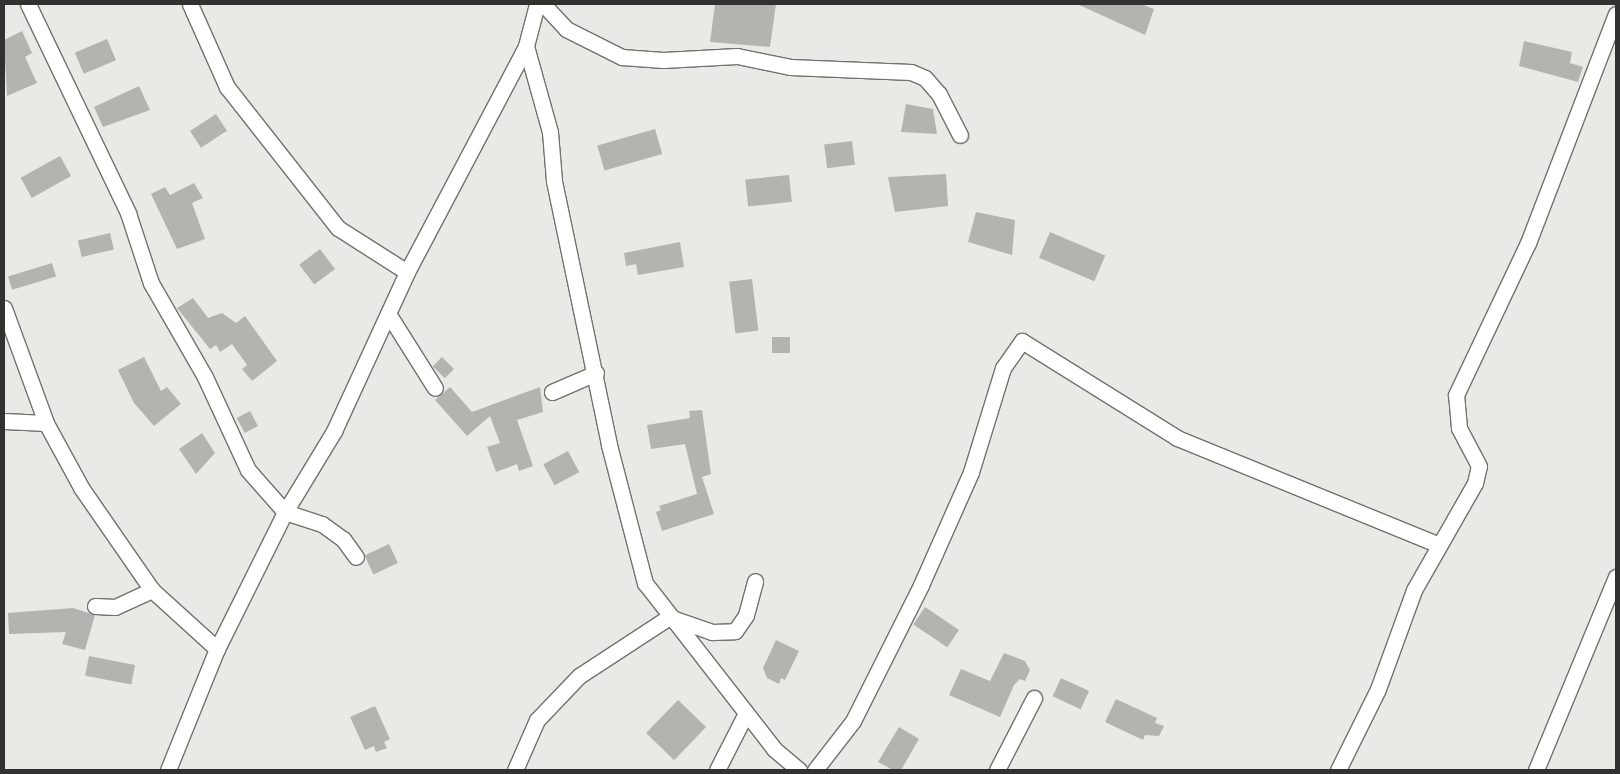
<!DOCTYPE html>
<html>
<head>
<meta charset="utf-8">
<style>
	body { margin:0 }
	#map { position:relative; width:1620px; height:774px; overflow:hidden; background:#e9eae5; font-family:Arial,sans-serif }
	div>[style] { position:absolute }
	.building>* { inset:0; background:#b3b4af; transform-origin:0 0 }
	.roads { filter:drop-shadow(1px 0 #71726d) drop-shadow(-1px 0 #71726d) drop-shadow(0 1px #71726d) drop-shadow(0 -1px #71726d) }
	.minor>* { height:15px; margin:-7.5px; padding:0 7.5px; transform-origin:7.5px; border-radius:7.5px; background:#fff }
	span { translate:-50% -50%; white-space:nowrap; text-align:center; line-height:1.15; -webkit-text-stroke:4px #fff; paint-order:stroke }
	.frame { position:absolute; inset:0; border:5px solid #31312f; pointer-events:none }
</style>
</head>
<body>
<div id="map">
	<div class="building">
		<i style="clip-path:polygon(715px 4px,776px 4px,770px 47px,710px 42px)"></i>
		<i style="clip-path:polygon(1077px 4px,1141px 4px,1154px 9px,1145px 35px)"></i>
		<i style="clip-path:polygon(22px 31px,32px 53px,25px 57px,37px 83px,7px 96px,4px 40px)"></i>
		<i style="left:107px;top:39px;width:23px;height:35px;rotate:67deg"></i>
		<i style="clip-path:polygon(1524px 41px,1572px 52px,1570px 63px,1583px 67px,1578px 82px,1519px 66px)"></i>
		<i style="clip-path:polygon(139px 86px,150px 110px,103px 127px,94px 107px)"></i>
		<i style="clip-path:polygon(906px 104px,933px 109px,937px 134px,901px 132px)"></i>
		<i style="left:216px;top:114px;width:20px;height:31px;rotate:57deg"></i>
		<i style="left:655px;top:129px;width:26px;height:60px;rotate:74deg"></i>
		<i style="left:852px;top:141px;width:24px;height:28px;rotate:83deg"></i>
		<i style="left:60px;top:156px;width:23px;height:45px;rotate:61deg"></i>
		<i style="clip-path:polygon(946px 174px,948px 206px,895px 212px,888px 177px)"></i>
		<i style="left:789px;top:175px;width:27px;height:44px;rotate:84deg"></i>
		<i style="clip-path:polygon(194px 183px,203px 198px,192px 203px,205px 239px,177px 249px,151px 194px,165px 187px,170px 195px)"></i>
		<i style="clip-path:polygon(976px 212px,1015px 220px,1012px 255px,968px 242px)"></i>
		<i style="left:1050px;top:232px;width:60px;height:28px;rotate:23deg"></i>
		<i style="left:110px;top:233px;width:17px;height:33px;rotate:77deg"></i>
		<i style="clip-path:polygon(680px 242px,684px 267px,638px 275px,636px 264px,626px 266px,624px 253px)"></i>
		<i style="left:320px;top:249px;width:25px;height:26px;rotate:53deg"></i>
		<i style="left:52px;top:263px;width:14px;height:46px;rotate:73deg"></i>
		<i style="left:752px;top:279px;width:52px;height:23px;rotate:83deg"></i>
		<i style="clip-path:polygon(193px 298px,208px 318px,222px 313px,236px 323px,245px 316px,277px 361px,252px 381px,242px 369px,247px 365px,232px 344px,220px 352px,216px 345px,210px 349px,177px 308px)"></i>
		<i style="left:772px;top:337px;width:18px;height:16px"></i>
		<i style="clip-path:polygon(144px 357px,161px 391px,167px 387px,181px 404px,154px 426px,134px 403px,118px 370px)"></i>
		<i style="left:442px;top:357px;width:17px;height:13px;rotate:45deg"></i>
		<i style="clip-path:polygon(450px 387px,472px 412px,540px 387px,543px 412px,517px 420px,533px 466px,519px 471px,517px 464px,496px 472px,487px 447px,500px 443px,490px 416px,467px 436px,435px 400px)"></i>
		<i style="clip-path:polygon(702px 410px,711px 474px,702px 477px,714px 514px,662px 531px,656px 512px,661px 510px,659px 506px,697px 494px,685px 444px,651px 449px,647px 425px,690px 418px,689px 411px)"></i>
		<i style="left:250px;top:411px;width:17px;height:15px;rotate:62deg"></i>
		<i style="clip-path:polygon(202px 433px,215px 453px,196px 474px,179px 449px)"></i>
		<i style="left:568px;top:451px;width:24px;height:28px;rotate:62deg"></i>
		<i style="left:389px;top:544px;width:21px;height:27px;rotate:65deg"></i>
		<i style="left:925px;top:607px;width:41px;height:21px;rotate:34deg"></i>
		<i style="clip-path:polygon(73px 608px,95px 615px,85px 650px,62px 644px,66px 632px,9px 634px,8px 613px)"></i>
		<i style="clip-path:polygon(776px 640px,799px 651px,785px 680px,781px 678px,779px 684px,767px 678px,763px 668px)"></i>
		<i style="clip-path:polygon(1004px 653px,1025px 661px,1030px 670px,1025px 681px,1020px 679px,1014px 685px,1000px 717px,949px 695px,961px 669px,990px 681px)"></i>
		<i style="left:89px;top:656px;width:47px;height:20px;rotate:11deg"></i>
		<i style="left:1061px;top:678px;width:31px;height:20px;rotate:25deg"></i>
		<i style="clip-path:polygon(1116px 699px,1157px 718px,1155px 723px,1164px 726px,1159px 736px,1145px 735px,1143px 740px,1105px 722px)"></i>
		<i style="left:678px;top:700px;width:39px;height:46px;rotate:44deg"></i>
		<i style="clip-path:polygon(375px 706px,390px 739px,384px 742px,387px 748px,376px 752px,374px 746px,365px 750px,350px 717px)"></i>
		<i style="clip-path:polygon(899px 727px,919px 739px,901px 770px,893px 770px,878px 762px)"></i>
	</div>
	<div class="roads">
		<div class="minor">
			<i style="left:28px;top:4px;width:232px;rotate:64.4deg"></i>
			<i style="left:128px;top:213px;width:74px;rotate:71.8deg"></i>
			<i style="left:151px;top:283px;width:108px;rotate:60.1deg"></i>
			<i style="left:205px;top:377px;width:102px;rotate:65.2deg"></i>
			<i style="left:248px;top:470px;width:56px;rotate:48.6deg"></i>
			<i style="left:285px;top:512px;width:39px;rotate:18deg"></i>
			<i style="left:322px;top:524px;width:26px;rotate:36deg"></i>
			<i style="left:343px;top:539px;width:22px;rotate:54deg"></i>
			<i style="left:190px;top:4px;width:91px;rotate:66deg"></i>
			<i style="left:227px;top:87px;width:179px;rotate:51.8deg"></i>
			<i style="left:338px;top:228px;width:82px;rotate:32.5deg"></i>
			<i style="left:543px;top:4px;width:34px;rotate:47deg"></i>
			<i style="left:566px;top:29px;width:63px;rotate:26.6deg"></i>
			<i style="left:622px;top:57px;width:41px;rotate:4.2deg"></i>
			<i style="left:663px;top:60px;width:74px;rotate:-3.1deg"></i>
			<i style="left:737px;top:56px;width:54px;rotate:11.7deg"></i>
			<i style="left:790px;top:67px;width:121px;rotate:2.4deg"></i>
			<i style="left:911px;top:72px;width:15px;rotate:23deg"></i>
			<i style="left:925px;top:78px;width:21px;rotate:49deg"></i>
			<i style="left:939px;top:94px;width:46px;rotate:62.9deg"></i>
			<i style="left:526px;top:46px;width:89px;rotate:74.4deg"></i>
			<i style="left:550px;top:132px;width:49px;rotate:85.3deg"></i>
			<i style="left:554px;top:181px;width:270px;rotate:78.2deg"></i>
			<i style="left:609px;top:445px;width:143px;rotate:75.4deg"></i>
			<i style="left:645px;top:583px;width:210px;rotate:52.1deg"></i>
			<i style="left:774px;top:749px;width:33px;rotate:40deg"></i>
			<i style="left:4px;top:308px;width:122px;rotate:69.9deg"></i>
			<i style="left:46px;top:423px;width:75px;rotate:61.4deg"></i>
			<i style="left:82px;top:489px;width:123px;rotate:55.3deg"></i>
			<i style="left:152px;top:590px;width:88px;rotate:42.2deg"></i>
			<i style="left:389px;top:315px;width:86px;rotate:57.8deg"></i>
			<i style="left:552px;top:392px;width:48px;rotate:-23.4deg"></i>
			<i style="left:4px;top:421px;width:42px;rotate:2.7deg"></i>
			<i style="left:95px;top:606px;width:20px;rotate:3deg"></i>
			<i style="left:115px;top:607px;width:41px;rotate:-24.7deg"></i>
			<i style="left:168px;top:770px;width:131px;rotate:-68deg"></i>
			<i style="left:217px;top:649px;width:153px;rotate:-63.6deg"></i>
			<i style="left:285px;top:512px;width:95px;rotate:-58.8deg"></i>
			<i style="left:334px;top:431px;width:175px;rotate:-65.3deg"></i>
			<i style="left:407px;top:272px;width:255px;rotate:-62.2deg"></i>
			<i style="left:526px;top:46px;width:43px;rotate:-75.3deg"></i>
			<i style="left:515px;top:770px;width:55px;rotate:-66.3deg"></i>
			<i style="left:537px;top:720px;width:61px;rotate:-46.3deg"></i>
			<i style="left:579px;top:676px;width:108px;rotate:-33.2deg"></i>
			<i style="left:669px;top:617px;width:46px;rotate:19.2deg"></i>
			<i style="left:712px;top:632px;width:23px;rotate:-2deg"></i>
			<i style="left:735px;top:631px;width:19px;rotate:-55deg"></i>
			<i style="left:746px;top:615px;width:35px;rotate:-75deg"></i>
			<i style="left:717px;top:770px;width:64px;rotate:-63deg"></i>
			<i style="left:815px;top:770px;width:62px;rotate:-52.2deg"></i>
			<i style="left:853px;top:721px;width:152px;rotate:-63.4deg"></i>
			<i style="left:921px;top:585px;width:124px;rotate:-66.1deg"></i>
			<i style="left:971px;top:472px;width:109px;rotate:-72.9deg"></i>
			<i style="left:1003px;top:368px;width:33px;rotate:-55deg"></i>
			<i style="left:1022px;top:341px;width:183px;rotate:32deg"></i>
			<i style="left:1177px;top:438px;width:283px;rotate:22.2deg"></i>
			<i style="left:997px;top:770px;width:81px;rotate:-62.8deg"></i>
			<i style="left:1338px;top:770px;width:90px;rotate:-63.7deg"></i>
			<i style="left:1378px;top:689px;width:105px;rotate:-70deg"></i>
			<i style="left:1414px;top:590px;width:123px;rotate:-60.3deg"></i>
			<i style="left:1475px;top:483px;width:17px;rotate:-77deg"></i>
			<i style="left:1479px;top:466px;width:43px;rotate:-117.8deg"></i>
			<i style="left:1459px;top:428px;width:33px;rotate:-95deg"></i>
			<i style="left:1456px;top:395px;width:168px;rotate:-64.7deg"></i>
			<i style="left:1528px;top:243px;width:245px;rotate:-69deg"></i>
			<i style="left:1536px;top:770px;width:209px;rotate:-67.5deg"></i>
		</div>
	</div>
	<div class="frame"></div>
</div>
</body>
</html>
